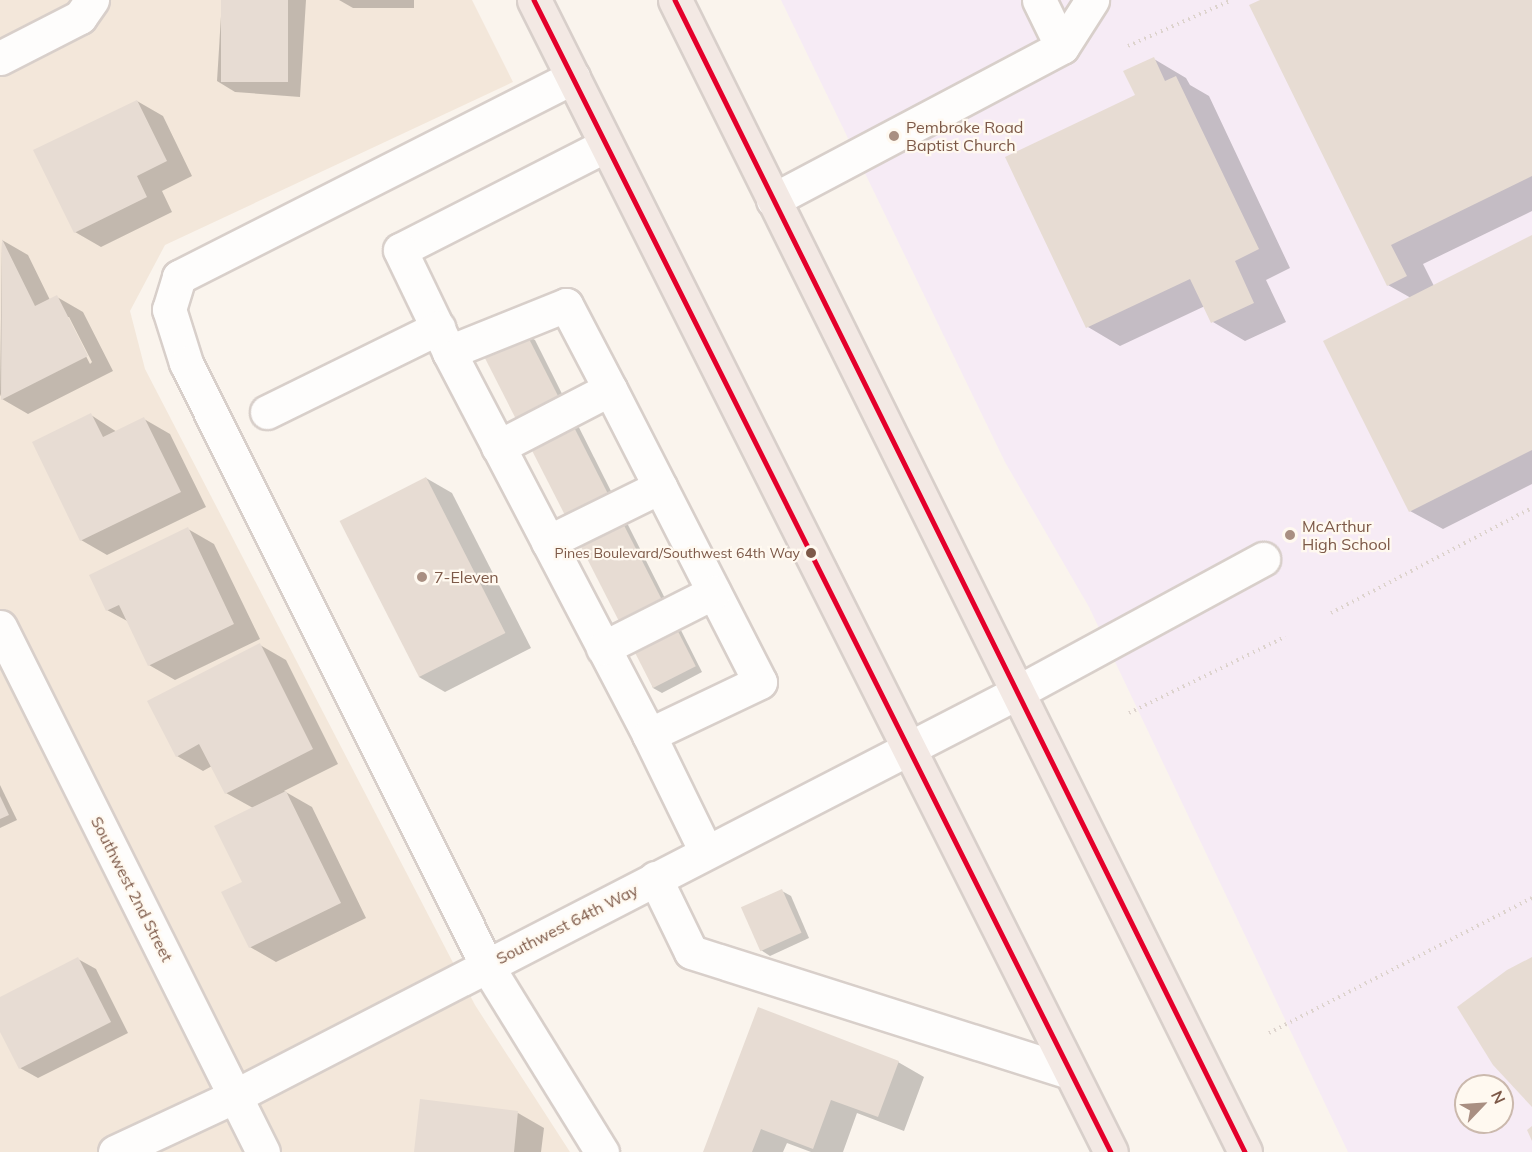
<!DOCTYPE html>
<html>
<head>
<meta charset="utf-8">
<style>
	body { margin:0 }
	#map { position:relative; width:1532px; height:1152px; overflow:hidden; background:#faf4ed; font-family:Mulish,sans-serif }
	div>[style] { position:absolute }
	.residential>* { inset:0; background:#f3e7da }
	.education>* { inset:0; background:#f6ebf5 }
	.shadow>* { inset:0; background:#0003 }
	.building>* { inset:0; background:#e7dcd3; transform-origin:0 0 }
	.path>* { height:4px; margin-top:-2px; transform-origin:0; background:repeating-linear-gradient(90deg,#ddd3cd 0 1.5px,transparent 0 6px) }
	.roads { filter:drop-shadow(2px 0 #d8cfca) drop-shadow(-2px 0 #d8cfca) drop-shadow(0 2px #d8cfca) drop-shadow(0 -2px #d8cfca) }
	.minor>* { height:33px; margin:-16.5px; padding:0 16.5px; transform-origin:16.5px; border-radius:16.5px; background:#fefdfc }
	.highway>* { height:33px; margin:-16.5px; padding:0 16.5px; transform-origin:16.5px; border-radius:16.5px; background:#f3e9e4 }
	.bus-1>* { height:4.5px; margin:-2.25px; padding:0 2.25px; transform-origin:2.25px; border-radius:2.25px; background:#e4002b }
	.dots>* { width:16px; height:16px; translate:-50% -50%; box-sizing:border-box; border:3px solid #fff9f0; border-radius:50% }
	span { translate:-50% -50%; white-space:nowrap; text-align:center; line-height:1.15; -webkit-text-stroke:4.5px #fff9f0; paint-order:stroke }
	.bus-label { font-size:14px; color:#7d5948 }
	.right { translate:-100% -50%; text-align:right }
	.poi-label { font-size:16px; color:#7d5948 }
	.left { translate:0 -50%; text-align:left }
	.street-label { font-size:16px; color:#7d5948 }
	.north { position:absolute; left:1454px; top:1074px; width:60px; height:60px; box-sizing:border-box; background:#fff9f0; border:2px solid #cbb9ad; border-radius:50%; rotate:65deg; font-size:16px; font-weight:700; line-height:24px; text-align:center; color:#7d5948 }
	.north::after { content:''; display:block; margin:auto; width:21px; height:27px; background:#a98f82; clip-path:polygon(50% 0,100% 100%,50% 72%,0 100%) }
</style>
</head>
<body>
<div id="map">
	<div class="residential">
		<i style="clip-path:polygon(0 0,472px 0,513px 82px,165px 245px,130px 311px,145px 369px,475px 1005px,570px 1152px,0 1152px)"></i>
	</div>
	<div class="education">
		<i style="clip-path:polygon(evenodd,781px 0,1532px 0,1532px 1152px,1348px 1152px,1089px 607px,1005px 462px,781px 0,1466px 1086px,1502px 1086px,1502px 1122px,1466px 1122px,1466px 1086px)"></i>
	</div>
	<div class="shadow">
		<i style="clip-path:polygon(222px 0,306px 0,300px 97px,235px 92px,217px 81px)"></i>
		<i style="clip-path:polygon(339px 0,414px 0,414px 8px,353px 8px)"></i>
		<i style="clip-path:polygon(1263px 0,1532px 0,1532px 211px,1423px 264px,1434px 286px,1532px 237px,1532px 484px,1443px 529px,1410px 511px,1411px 298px,1388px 285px)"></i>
		<i style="clip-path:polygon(1154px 59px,1186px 78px,1190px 85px,1209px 96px,1290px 268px,1266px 280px,1286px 322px,1245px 341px,1213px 322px,1205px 306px,1120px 346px,1088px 327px,1007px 158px,1137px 95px)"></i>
		<i style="clip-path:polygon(137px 101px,163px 116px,192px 176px,162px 191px,172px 212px,101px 247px,75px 232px)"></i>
		<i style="clip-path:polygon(evenodd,2px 240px,28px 255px,50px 300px,57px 297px,83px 312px,113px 371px,28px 414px,2px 399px,0 394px,2px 240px,66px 317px,69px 317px,92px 362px,90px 364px,66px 317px)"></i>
		<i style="clip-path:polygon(526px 335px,535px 340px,702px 672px,662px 693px,653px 688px)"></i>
		<i style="clip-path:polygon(91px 415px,117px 432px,144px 419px,170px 434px,206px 507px,107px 555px,81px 540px)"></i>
		<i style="clip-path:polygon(426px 478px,452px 493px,531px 648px,445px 692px,419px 677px)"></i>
		<i style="clip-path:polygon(188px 529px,214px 544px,260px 639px,175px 680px,149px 665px,129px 622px,107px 610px)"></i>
		<i style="clip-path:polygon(260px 645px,286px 660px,338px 764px,284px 791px,312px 807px,366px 918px,276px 962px,250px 947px,244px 883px,253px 808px,226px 793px,212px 766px,203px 771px,177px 756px)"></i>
		<i style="clip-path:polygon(0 785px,17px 820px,0 828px)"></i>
		<i style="clip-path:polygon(782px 891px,791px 896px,809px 938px,770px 956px,761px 950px)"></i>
		<i style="clip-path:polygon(78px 959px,96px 969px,128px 1033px,38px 1078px,20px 1068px,0 1029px,0 999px)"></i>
		<i style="clip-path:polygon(898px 1062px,924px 1077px,904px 1131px,857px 1113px,843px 1152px,811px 1152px,787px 1143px,783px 1152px,705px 1152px)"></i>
		<i style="clip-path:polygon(518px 1113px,544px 1128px,541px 1152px,416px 1152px)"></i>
	</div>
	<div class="building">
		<i style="left:221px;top:0;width:67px;height:82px"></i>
		<i style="clip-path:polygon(1260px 0,1532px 0,1532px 176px,1391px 245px,1407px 276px,1387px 286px,1249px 5px)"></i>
		<i style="clip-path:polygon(1154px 57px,1165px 81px,1176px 76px,1259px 249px,1235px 261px,1254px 303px,1211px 323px,1190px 279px,1086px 328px,1005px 157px,1135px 95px,1123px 71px)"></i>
		<i style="clip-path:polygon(137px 100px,167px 161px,137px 176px,147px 197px,74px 233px,33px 150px)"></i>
		<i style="clip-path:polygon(1532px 235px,1532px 450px,1409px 512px,1323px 341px)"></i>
		<i style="clip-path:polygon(2px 239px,35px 306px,57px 295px,88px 356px,1px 400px)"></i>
		<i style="left:526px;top:333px;width:374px;height:48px;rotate:63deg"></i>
		<i style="clip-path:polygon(91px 413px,103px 437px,144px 417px,181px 492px,80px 541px,32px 442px)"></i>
		<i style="left:426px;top:477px;width:175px;height:97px;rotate:63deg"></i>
		<i style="clip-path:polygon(188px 527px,234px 624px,148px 666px,119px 605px,106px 611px,89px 575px)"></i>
		<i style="clip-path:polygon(260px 643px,313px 749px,225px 794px,199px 744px,176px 757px,147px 701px)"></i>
		<i style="clip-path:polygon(286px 791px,341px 903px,249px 948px,221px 892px,242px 882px,214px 826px)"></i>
		<i style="clip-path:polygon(0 796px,9px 815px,0 819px)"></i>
		<i style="left:782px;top:889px;width:48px;height:45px;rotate:66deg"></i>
		<i style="clip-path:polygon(78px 957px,111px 1022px,19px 1069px,0 1032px,0 997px)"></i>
		<i style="clip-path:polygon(1532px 957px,1532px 1107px,1493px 1065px,1457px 1007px,1507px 970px)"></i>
		<i style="clip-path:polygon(758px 1007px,899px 1061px,878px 1117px,831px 1100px,813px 1149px,761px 1129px,752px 1152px,703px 1152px)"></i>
		<i style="clip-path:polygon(420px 1099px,518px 1111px,514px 1152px,414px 1152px)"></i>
		<i style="clip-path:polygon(1532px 1126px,1532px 1141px,1527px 1130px)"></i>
	</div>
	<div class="path">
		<i style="left:1128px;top:46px;width:114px;rotate:-23.9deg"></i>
		<i style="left:1331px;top:613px;width:227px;rotate:-27.6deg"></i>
		<i style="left:1129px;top:713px;width:174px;rotate:-26deg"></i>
		<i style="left:1269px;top:1033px;width:296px;rotate:-27.2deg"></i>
	</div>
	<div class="roads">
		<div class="minor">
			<i style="left:1039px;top:0;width:52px;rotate:63.9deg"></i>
			<i style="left:0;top:58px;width:90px;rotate:-27.1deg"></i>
			<i style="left:80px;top:17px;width:21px;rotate:-55deg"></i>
			<i style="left:573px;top:77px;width:442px;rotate:153.1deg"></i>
			<i style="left:179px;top:277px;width:34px;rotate:107deg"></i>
			<i style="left:169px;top:309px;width:57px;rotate:72.5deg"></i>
			<i style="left:186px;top:363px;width:674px;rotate:63.47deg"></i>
			<i style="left:487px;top:966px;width:219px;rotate:58.3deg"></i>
			<i style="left:606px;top:145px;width:231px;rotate:153deg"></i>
			<i style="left:400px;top:250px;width:113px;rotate:64.3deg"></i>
			<i style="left:449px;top:352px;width:432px;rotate:62.4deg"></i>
			<i style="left:649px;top:735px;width:130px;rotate:64deg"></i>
			<i style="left:773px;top:200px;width:327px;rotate:-27.9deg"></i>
			<i style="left:1062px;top:47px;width:56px;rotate:-57.4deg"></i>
			<i style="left:449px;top:352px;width:126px;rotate:-21.9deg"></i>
			<i style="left:566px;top:305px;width:95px;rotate:62.4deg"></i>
			<i style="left:610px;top:389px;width:329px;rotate:62.9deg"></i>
			<i style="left:760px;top:682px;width:123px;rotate:154.5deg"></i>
			<i style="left:267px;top:412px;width:191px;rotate:-26.2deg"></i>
			<i style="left:498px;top:447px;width:126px;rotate:-27.4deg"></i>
			<i style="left:548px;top:542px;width:125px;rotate:-26.2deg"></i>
			<i style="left:0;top:627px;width:587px;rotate:63.39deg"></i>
			<i style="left:603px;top:648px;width:124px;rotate:-26.8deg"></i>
			<i style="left:655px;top:878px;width:82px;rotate:64.1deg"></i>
			<i style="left:691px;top:952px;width:398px;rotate:17.6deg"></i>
			<i style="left:115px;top:1152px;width:132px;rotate:-25deg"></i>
			<i style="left:235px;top:1096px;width:881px;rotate:-27.29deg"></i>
			<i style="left:1018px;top:692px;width:279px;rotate:-28.5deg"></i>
		</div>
		<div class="highway">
			<i style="left:534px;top:0;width:1288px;rotate:63.4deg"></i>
			<i style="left:675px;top:0;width:1285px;rotate:63.67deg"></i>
		</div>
	</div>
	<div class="bus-1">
		<i style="left:534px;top:0;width:1288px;rotate:63.4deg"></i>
		<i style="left:675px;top:0;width:1285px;rotate:63.67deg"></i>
	</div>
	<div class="dots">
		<i style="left:894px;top:136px;background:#a98f82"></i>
		<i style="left:1290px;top:535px;background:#a98f82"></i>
		<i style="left:811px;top:553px;background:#7d5948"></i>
		<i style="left:422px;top:577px;background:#a98f82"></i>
	</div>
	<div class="bus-label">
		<span class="right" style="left:800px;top:553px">Pines Boulevard/Southwest 64th Way</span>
	</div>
	<div class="poi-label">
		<span class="left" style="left:906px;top:136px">Pembroke Road<br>Baptist Church</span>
		<span class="left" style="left:1302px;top:535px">McArthur<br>High School</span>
		<span class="left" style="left:434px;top:577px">7-Eleven</span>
	</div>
	<div class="street-label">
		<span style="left:132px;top:889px;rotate:63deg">Southwest 2nd Street</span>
		<span style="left:567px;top:924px;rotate:-27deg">Southwest 64th Way</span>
	</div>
	<div class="north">N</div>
</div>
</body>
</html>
